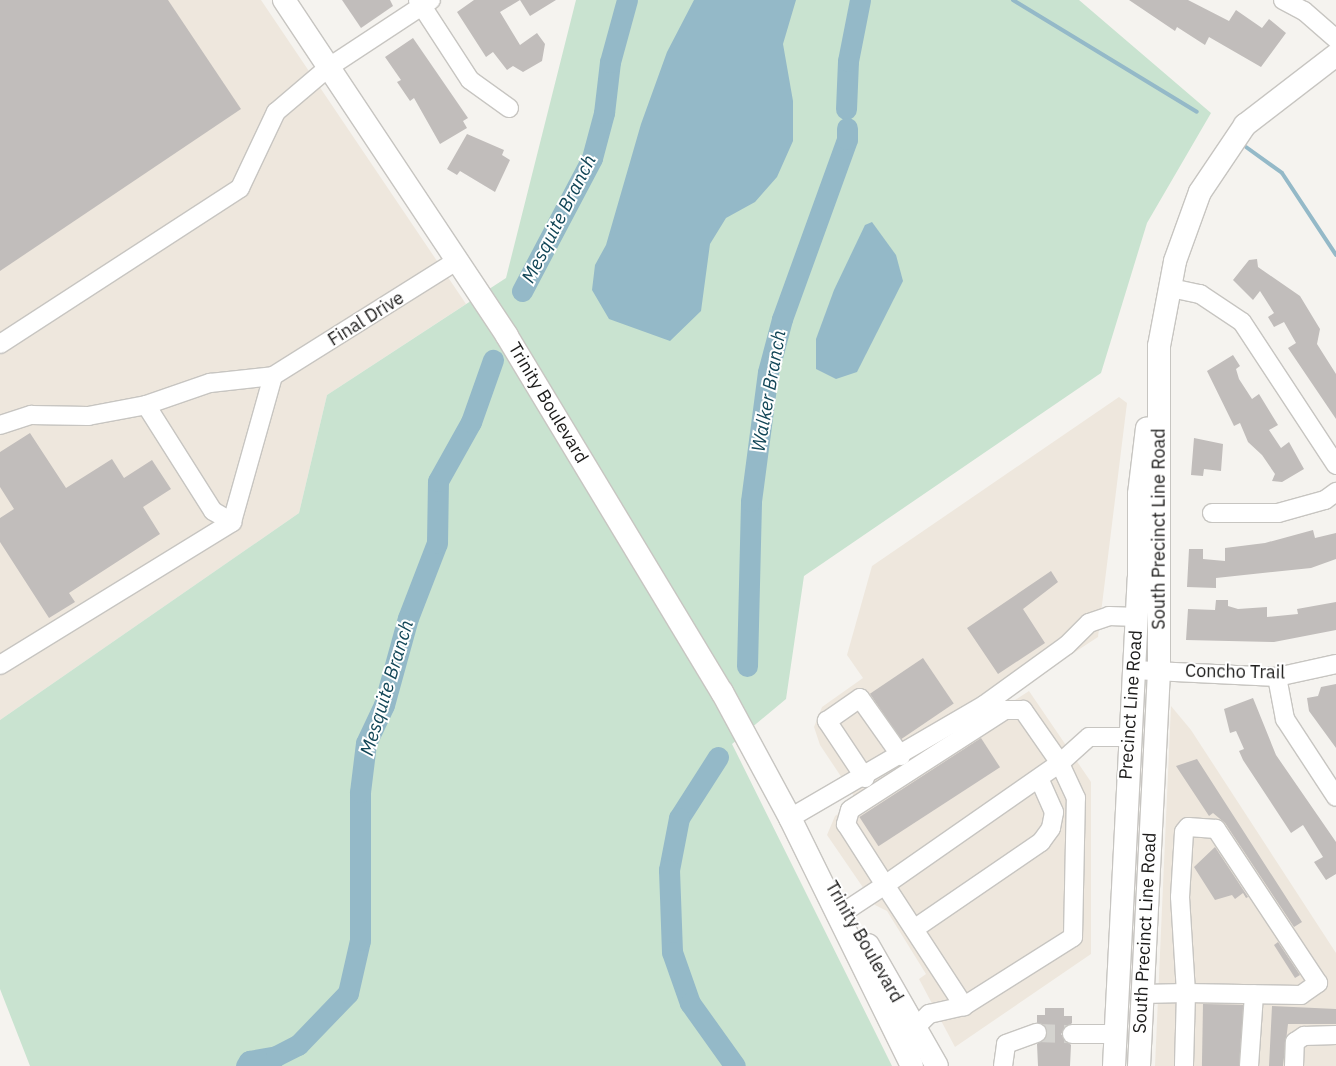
<!DOCTYPE html>
<html>
<head>
<meta charset="utf-8">
<style>
	body { margin:0 }
	#map { position:relative; width:1336px; height:1066px; overflow:hidden; background:#f5f3ef; font-family:"IBM Plex Sans",sans-serif }
	div>[style] { position:absolute }
	.built>* { inset:0; background:#eee7dd }
	.green>* { inset:0; background:#c9e3d0 }
	.water>* { inset:0; background:#94b9c8 }
	.stream>* { height:4px; margin:-2px; padding:0 2px; transform-origin:2px; border-radius:2px; background:#94b9c8 }
	.river>* { height:21px; margin:-10.5px; padding:0 10.5px; transform-origin:10.5px; border-radius:10.5px; background:#94b9c8 }
	.building>* { inset:0; background:#c1bdbb; transform-origin:0 0 }
	.minor-tunnel>* { height:18px; margin-top:-9px; transform-origin:0; background:repeating-linear-gradient(90deg,#d4d3cf 0 18px,transparent 0 27px) }
	.roads { filter:drop-shadow(1px 0 #c7c5c1) drop-shadow(-1px 0 #c7c5c1) drop-shadow(0 1px #c7c5c1) drop-shadow(0 -1px #c7c5c1) }
	.minor>* { height:18px; margin:-9px; padding:0 9px; transform-origin:9px; border-radius:9px; background:#fff }
	.major>* { height:22px; margin:-11px; padding:0 11px; transform-origin:11px; border-radius:11px; background:#fff }
	span { translate:-50% -50%; white-space:nowrap; text-align:center; line-height:1.15; -webkit-text-stroke:4px #fff; paint-order:stroke }
	.street-label { font-size:18px; color:#1c1b1a }
	.water-label { font-size:19px; color:#124657; font-style:italic }
</style>
</head>
<body>
<div id="map">
	<div class="built">
		<i style="clip-path:polygon(0 0,261px 0,466px 304px,327px 395px,299px 513px,0 720px)"></i>
		<i style="clip-path:polygon(1119px 397px,1127px 403px,1098px 637px,854px 796px,820px 745px,814px 727px,822px 707px,863px 678px,847px 655px,872px 566px)"></i>
		<i style="clip-path:polygon(1029px 691px,1091px 782px,1091px 954px,955px 1047px,919px 979px,926px 974px,887px 911px,875px 905px,827px 835px,835px 816px)"></i>
		<i style="clip-path:polygon(1171px 706px,1191px 730px,1336px 953px,1336px 1066px,1155px 1066px)"></i>
	</div>
	<div class="green">
		<i style="clip-path:polygon(576px 0,1079px 0,1211px 113px,1147px 223px,1101px 373px,804px 576px,786px 699px,732px 744px,892px 1066px,30px 1066px,0 989px,0 720px,299px 513px,327px 395px,506px 278px)"></i>
	</div>
	<div class="water">
		<i style="clip-path:polygon(694px 0,796px 0,783px 44px,793px 101px,793px 141px,777px 177px,755px 202px,726px 218px,710px 244px,701px 311px,670px 341px,609px 319px,592px 290px,595px 265px,606px 245px,641px 124px,667px 52px)"></i>
		<i style="clip-path:polygon(872px 222px,896px 255px,903px 281px,857px 372px,836px 379px,816px 369px,816px 339px,834px 290px,865px 225px)"></i>
	</div>
	<div class="stream">
		<i style="left:1013px;top:0;width:215px;rotate:31.3deg"></i>
		<i style="left:1246px;top:147px;width:44px;rotate:35.8deg"></i>
		<i style="left:1282px;top:173px;width:98px;rotate:56.6deg"></i>
	</div>
	<div class="river">
		<i style="left:846px;top:109px;width:48px;rotate:-87.6deg"></i>
		<i style="left:848px;top:61px;width:62px;rotate:-78.9deg"></i>
		<i style="left:522px;top:291px;width:150px;rotate:-62.2deg"></i>
		<i style="left:592px;top:158px;width:47px;rotate:-75.1deg"></i>
		<i style="left:604px;top:113px;width:51px;rotate:-83.3deg"></i>
		<i style="left:610px;top:62px;width:64px;rotate:-74.7deg"></i>
		<i style="left:747px;top:666px;width:165px;rotate:-88.6deg"></i>
		<i style="left:751px;top:501px;width:130px;rotate:-82.5deg"></i>
		<i style="left:768px;top:372px;width:55px;rotate:-75.2deg"></i>
		<i style="left:782px;top:319px;width:191px;rotate:-70.1deg"></i>
		<i style="left:847px;top:139px;width:11px;rotate:-90deg"></i>
		<i style="left:718px;top:757px;width:72px;rotate:122.6deg"></i>
		<i style="left:679px;top:818px;width:53px;rotate:100.9deg"></i>
		<i style="left:669px;top:870px;width:82px;rotate:87.9deg"></i>
		<i style="left:672px;top:952px;width:54px;rotate:70.6deg"></i>
		<i style="left:690px;top:1003px;width:77px;rotate:54.5deg"></i>
		<i style="left:246px;top:1066px;width:6px;rotate:-59deg"></i>
		<i style="left:249px;top:1061px;width:27px;rotate:-10deg"></i>
		<i style="left:276px;top:1056px;width:25px;rotate:-27deg"></i>
		<i style="left:298px;top:1045px;width:72px;rotate:-46.1deg"></i>
		<i style="left:348px;top:993px;width:54px;rotate:-77.2deg"></i>
		<i style="left:360px;top:940px;width:148px;rotate:-90deg"></i>
		<i style="left:360px;top:792px;width:49px;rotate:-83deg"></i>
		<i style="left:366px;top:743px;width:42px;rotate:-64.7deg"></i>
		<i style="left:384px;top:705px;width:90px;rotate:-74.6deg"></i>
		<i style="left:408px;top:618px;width:80px;rotate:-68.9deg"></i>
		<i style="left:437px;top:543px;width:62px;rotate:-89.1deg"></i>
		<i style="left:438px;top:481px;width:68px;rotate:-60.8deg"></i>
		<i style="left:471px;top:422px;width:66px;rotate:-70.5deg"></i>
	</div>
	<div class="building">
		<i style="clip-path:polygon(0 0,168px 0,241px 109px,0 271px)"></i>
		<i style="clip-path:polygon(342px 0,390px 0,393px 6px,361px 28px)"></i>
		<i style="clip-path:polygon(474px 0,520px 0,500px 12px,520px 45px,537px 33px,545px 44px,542px 61px,523px 72px,513px 66px,507px 70px,493px 52px,486px 57px,457px 12px)"></i>
		<i style="clip-path:polygon(520px 0,556px 0,530px 16px)"></i>
		<i style="clip-path:polygon(1129px 0,1188px 0,1229px 21px,1236px 10px,1262px 28px,1269px 19px,1286px 33px,1261px 67px,1209px 37px,1205px 45px,1177px 27px,1175px 31px)"></i>
		<i style="clip-path:polygon(413px 38px,468px 118px,463px 121px,467px 128px,440px 144px,414px 98px,410px 101px,397px 82px,401px 80px,385px 57px)"></i>
		<i style="clip-path:polygon(467px 134px,504px 150px,502px 155px,510px 160px,495px 192px,460px 171px,457px 175px,447px 169px)"></i>
		<i style="clip-path:polygon(1257px 259px,1258px 267px,1300px 296px,1320px 329px,1317px 344px,1336px 374px,1336px 419px,1288px 348px,1296px 343px,1284px 322px,1274px 327px,1268px 317px,1274px 313px,1260px 291px,1253px 300px,1233px 280px,1249px 260px)"></i>
		<i style="clip-path:polygon(1233px 355px,1240px 366px,1236px 369px,1239px 379px,1252px 399px,1259px 394px,1278px 425px,1269px 430px,1281px 448px,1289px 442px,1304px 469px,1282px 482px,1272px 481px,1275px 474px,1262px 455px,1248px 442px,1240px 423px,1234px 426px,1207px 371px)"></i>
		<i style="clip-path:polygon(30px 433px,66px 488px,112px 459px,124px 478px,152px 460px,171px 489px,143px 507px,160px 534px,69px 593px,75px 602px,49px 618px,0 542px,0 518px,14px 509px,0 487px,0 452px)"></i>
		<i style="clip-path:polygon(1194px 438px,1223px 444px,1221px 471px,1204px 469px,1203px 476px,1191px 475px)"></i>
		<i style="clip-path:polygon(1313px 530px,1315px 538px,1336px 533px,1336px 559px,1311px 568px,1216px 578px,1216px 588px,1187px 587px,1189px 549px,1203px 549px,1203px 559px,1225px 561px,1225px 548px,1265px 543px)"></i>
		<i style="clip-path:polygon(1051px 571px,1058px 582px,1023px 609px,1045px 643px,998px 674px,967px 628px)"></i>
		<i style="clip-path:polygon(1216px 600px,1228px 600px,1228px 606px,1238px 609px,1267px 607px,1267px 617px,1298px 614px,1297px 609px,1336px 602px,1336px 630px,1274px 642px,1186px 640px,1188px 609px,1215px 610px)"></i>
		<i style="left:923px;top:658px;width:55px;height:64px;rotate:56deg"></i>
		<i style="clip-path:polygon(1336px 684px,1336px 748px,1309px 711px,1307px 698px,1318px 696px,1321px 687px)"></i>
		<i style="clip-path:polygon(1253px 698px,1276px 755px,1336px 842px,1336px 874px,1326px 880px,1314px 862px,1323px 857px,1303px 825px,1291px 833px,1243px 760px,1239px 751px,1244px 749px,1236px 731px,1230px 733px,1224px 709px)"></i>
		<i style="left:981px;top:738px;width:35px;height:145px;rotate:57deg"></i>
		<i style="clip-path:polygon(1197px 759px,1302px 922px,1294px 927px,1225px 823px,1213px 813px,1209px 816px,1176px 766px)"></i>
		<i style="clip-path:polygon(1215px 847px,1248px 897px,1246px 898px,1243px 893px,1235px 899px,1232px 895px,1215px 900px,1194px 867px)"></i>
		<i style="clip-path:polygon(1278px 942px,1300px 975px,1295px 978px,1274px 945px)"></i>
		<i style="left:1203px;top:1004px;width:40px;height:62px;rotate:1deg"></i>
		<i style="clip-path:polygon(1272px 1006px,1336px 1009px,1336px 1024px,1288px 1024px,1283px 1066px,1269px 1066px)"></i>
		<i style="clip-path:polygon(1045px 1008px,1064px 1008px,1064px 1016px,1072px 1016px,1072px 1023px,1061px 1034px,1071px 1045px,1070px 1066px,1038px 1066px,1037px 1044px,1047px 1034px,1044px 1025px,1037px 1023px,1037px 1015px,1045px 1015px)"></i>
	</div>
	<div class="minor-tunnel">
		<i style="left:1037px;top:1033px;width:35px;rotate:2deg"></i>
	</div>
	<div class="roads">
		<div class="minor">
			<i style="left:418px;top:0;width:95px;rotate:57deg"></i>
			<i style="left:470px;top:80px;width:48px;rotate:35.7deg"></i>
			<i style="left:1283px;top:0;width:24px;rotate:28deg"></i>
			<i style="left:1304px;top:11px;width:43px;rotate:41.2deg"></i>
			<i style="left:1171px;top:288px;width:30px;rotate:12deg"></i>
			<i style="left:1200px;top:294px;width:50px;rotate:33.7deg"></i>
			<i style="left:1242px;top:322px;width:171px;rotate:56.7deg"></i>
			<i style="left:0;top:344px;width:286px;rotate:-33deg"></i>
			<i style="left:240px;top:188px;width:84px;rotate:-64.7deg"></i>
			<i style="left:276px;top:112px;width:70px;rotate:-40.3deg"></i>
			<i style="left:329px;top:67px;width:122px;rotate:-33.3deg"></i>
			<i style="left:273px;top:376px;width:152px;rotate:105.7deg"></i>
			<i style="left:232px;top:522px;width:22px;rotate:-150deg"></i>
			<i style="left:213px;top:511px;width:125px;rotate:-122.3deg"></i>
			<i style="left:146px;top:405px;width:68px;rotate:-19deg"></i>
			<i style="left:210px;top:383px;width:63px;rotate:-6.3deg"></i>
			<i style="left:273px;top:376px;width:218px;rotate:-32.1deg"></i>
			<i style="left:0;top:425px;width:33px;rotate:-18deg"></i>
			<i style="left:31px;top:415px;width:57px;rotate:1deg"></i>
			<i style="left:88px;top:416px;width:59px;rotate:-10.7deg"></i>
			<i style="left:1212px;top:513px;width:66px"></i>
			<i style="left:1278px;top:513px;width:49px;rotate:-15.5deg"></i>
			<i style="left:1325px;top:500px;width:14px;rotate:-36deg"></i>
			<i style="left:0;top:665px;width:273px;rotate:-31.6deg"></i>
			<i style="left:1134px;top:670px;width:143px;rotate:2.8deg"></i>
			<i style="left:1277px;top:677px;width:60px;rotate:-12.4deg"></i>
			<i style="left:1277px;top:677px;width:43px;rotate:79.2deg"></i>
			<i style="left:1285px;top:719px;width:93px;rotate:56.8deg"></i>
			<i style="left:865px;top:778px;width:69px;rotate:-123.7deg"></i>
			<i style="left:827px;top:721px;width:40px;rotate:-34.9deg"></i>
			<i style="left:860px;top:698px;width:71px;rotate:54.7deg"></i>
			<i style="left:790px;top:818px;width:225px;rotate:-30.2deg"></i>
			<i style="left:984px;top:705px;width:102px;rotate:-35.9deg"></i>
			<i style="left:1067px;top:645px;width:31px;rotate:-45deg"></i>
			<i style="left:1089px;top:623px;width:21px;rotate:-19deg"></i>
			<i style="left:1109px;top:616px;width:28px;rotate:2deg"></i>
			<i style="left:847px;top:910px;width:45px;rotate:-33.3deg"></i>
			<i style="left:885px;top:885px;width:213px;rotate:-34.9deg"></i>
			<i style="left:1060px;top:763px;width:65px;rotate:-124.9deg"></i>
			<i style="left:1023px;top:710px;width:18px;rotate:180deg"></i>
			<i style="left:1005px;top:710px;width:184px;rotate:147.2deg"></i>
			<i style="left:850px;top:810px;width:15px;rotate:106deg"></i>
			<i style="left:846px;top:824px;width:72px;rotate:57.4deg"></i>
			<i style="left:885px;top:885px;width:145px;rotate:56.9deg"></i>
			<i style="left:914px;top:929px;width:154px;rotate:-34.4deg"></i>
			<i style="left:1041px;top:842px;width:17px;rotate:-54deg"></i>
			<i style="left:1051px;top:828px;width:16px;rotate:-79deg"></i>
			<i style="left:1054px;top:812px;width:37px;rotate:-114deg"></i>
			<i style="left:1142px;top:994px;width:44px;rotate:-1.3deg"></i>
			<i style="left:1186px;top:993px;width:115px;rotate:1deg"></i>
			<i style="left:1301px;top:995px;width:21px;rotate:-35deg"></i>
			<i style="left:1318px;top:983px;width:185px;rotate:-123.5deg"></i>
			<i style="left:1216px;top:829px;width:28px;rotate:-176deg"></i>
			<i style="left:1188px;top:827px;width:6px;rotate:129deg"></i>
			<i style="left:1184px;top:832px;width:65px;rotate:93.5deg"></i>
			<i style="left:1180px;top:897px;width:96px;rotate:86.4deg"></i>
			<i style="left:1186px;top:993px;width:73px;rotate:91.6deg"></i>
			<i style="left:915px;top:1028px;width:20px;rotate:-45deg"></i>
			<i style="left:929px;top:1014px;width:36px;rotate:-13deg"></i>
			<i style="left:964px;top:1006px;width:129px;rotate:-32.3deg"></i>
			<i style="left:1073px;top:937px;width:139px;rotate:-88.8deg"></i>
			<i style="left:1076px;top:798px;width:38px;rotate:-115deg"></i>
			<i style="left:1060px;top:763px;width:39px;rotate:-42deg"></i>
			<i style="left:1089px;top:737px;width:40px"></i>
			<i style="left:1072px;top:1034px;width:42px"></i>
			<i style="left:1003px;top:1066px;width:22px;rotate:-82deg"></i>
			<i style="left:1006px;top:1044px;width:33px;rotate:-20deg"></i>
			<i style="left:1249px;top:1066px;width:72px;rotate:-86deg"></i>
			<i style="left:1294px;top:1066px;width:24px;rotate:-88deg"></i>
			<i style="left:1295px;top:1042px;width:11px;rotate:-34deg"></i>
			<i style="left:1304px;top:1036px;width:32px;rotate:-2deg"></i>
		</div>
		<div class="major">
			<i style="left:284px;top:0;width:403px;rotate:56.4deg"></i>
			<i style="left:507px;top:336px;width:416px;rotate:58.9deg"></i>
			<i style="left:722px;top:692px;width:143px;rotate:61.6deg"></i>
			<i style="left:790px;top:818px;width:276px;rotate:63.8deg"></i>
			<i style="left:868px;top:945px;width:139px;rotate:60.3deg"></i>
			<i style="left:1114px;top:1066px;width:488px;rotate:-87.1deg"></i>
			<i style="left:1139px;top:579px;width:85px;rotate:-90deg"></i>
			<i style="left:1139px;top:494px;width:66px;rotate:-83.1deg"></i>
			<i style="left:1139px;top:1066px;width:396px;rotate:-87.1deg"></i>
			<i style="left:1159px;top:671px;width:325px;rotate:-90deg"></i>
			<i style="left:1159px;top:346px;width:86px;rotate:-79.3deg"></i>
			<i style="left:1175px;top:261px;width:73px;rotate:-70.1deg"></i>
			<i style="left:1200px;top:192px;width:81px;rotate:-56.1deg"></i>
			<i style="left:1245px;top:125px;width:115px;rotate:-37.6deg"></i>
		</div>
	</div>
	<div class="street-label">
		<span style="left:366px;top:319px;rotate:-32deg">Final Drive</span>
		<span style="left:548px;top:403px;rotate:59deg">Trinity Boulevard</span>
		<span style="left:1159px;top:529px;rotate:-90deg">South Precinct Line Road</span>
		<span style="left:1235px;top:672px;rotate:1deg">Concho Trail</span>
		<span style="left:1131px;top:705px;rotate:-86deg">Precinct Line Road</span>
		<span style="left:1145px;top:933px;rotate:-87deg">South Precinct Line Road</span>
		<span style="left:864px;top:942px;rotate:60deg">Trinity Boulevard</span>
	</div>
	<div class="water-label">
		<span style="left:559px;top:219px;rotate:-63deg">Mesquite Branch</span>
		<span style="left:769px;top:391px;rotate:-80deg">Walker Branch</span>
		<span style="left:387px;top:688px;rotate:-73deg">Mesquite Branch</span>
	</div>
</div>
</body>
</html>
